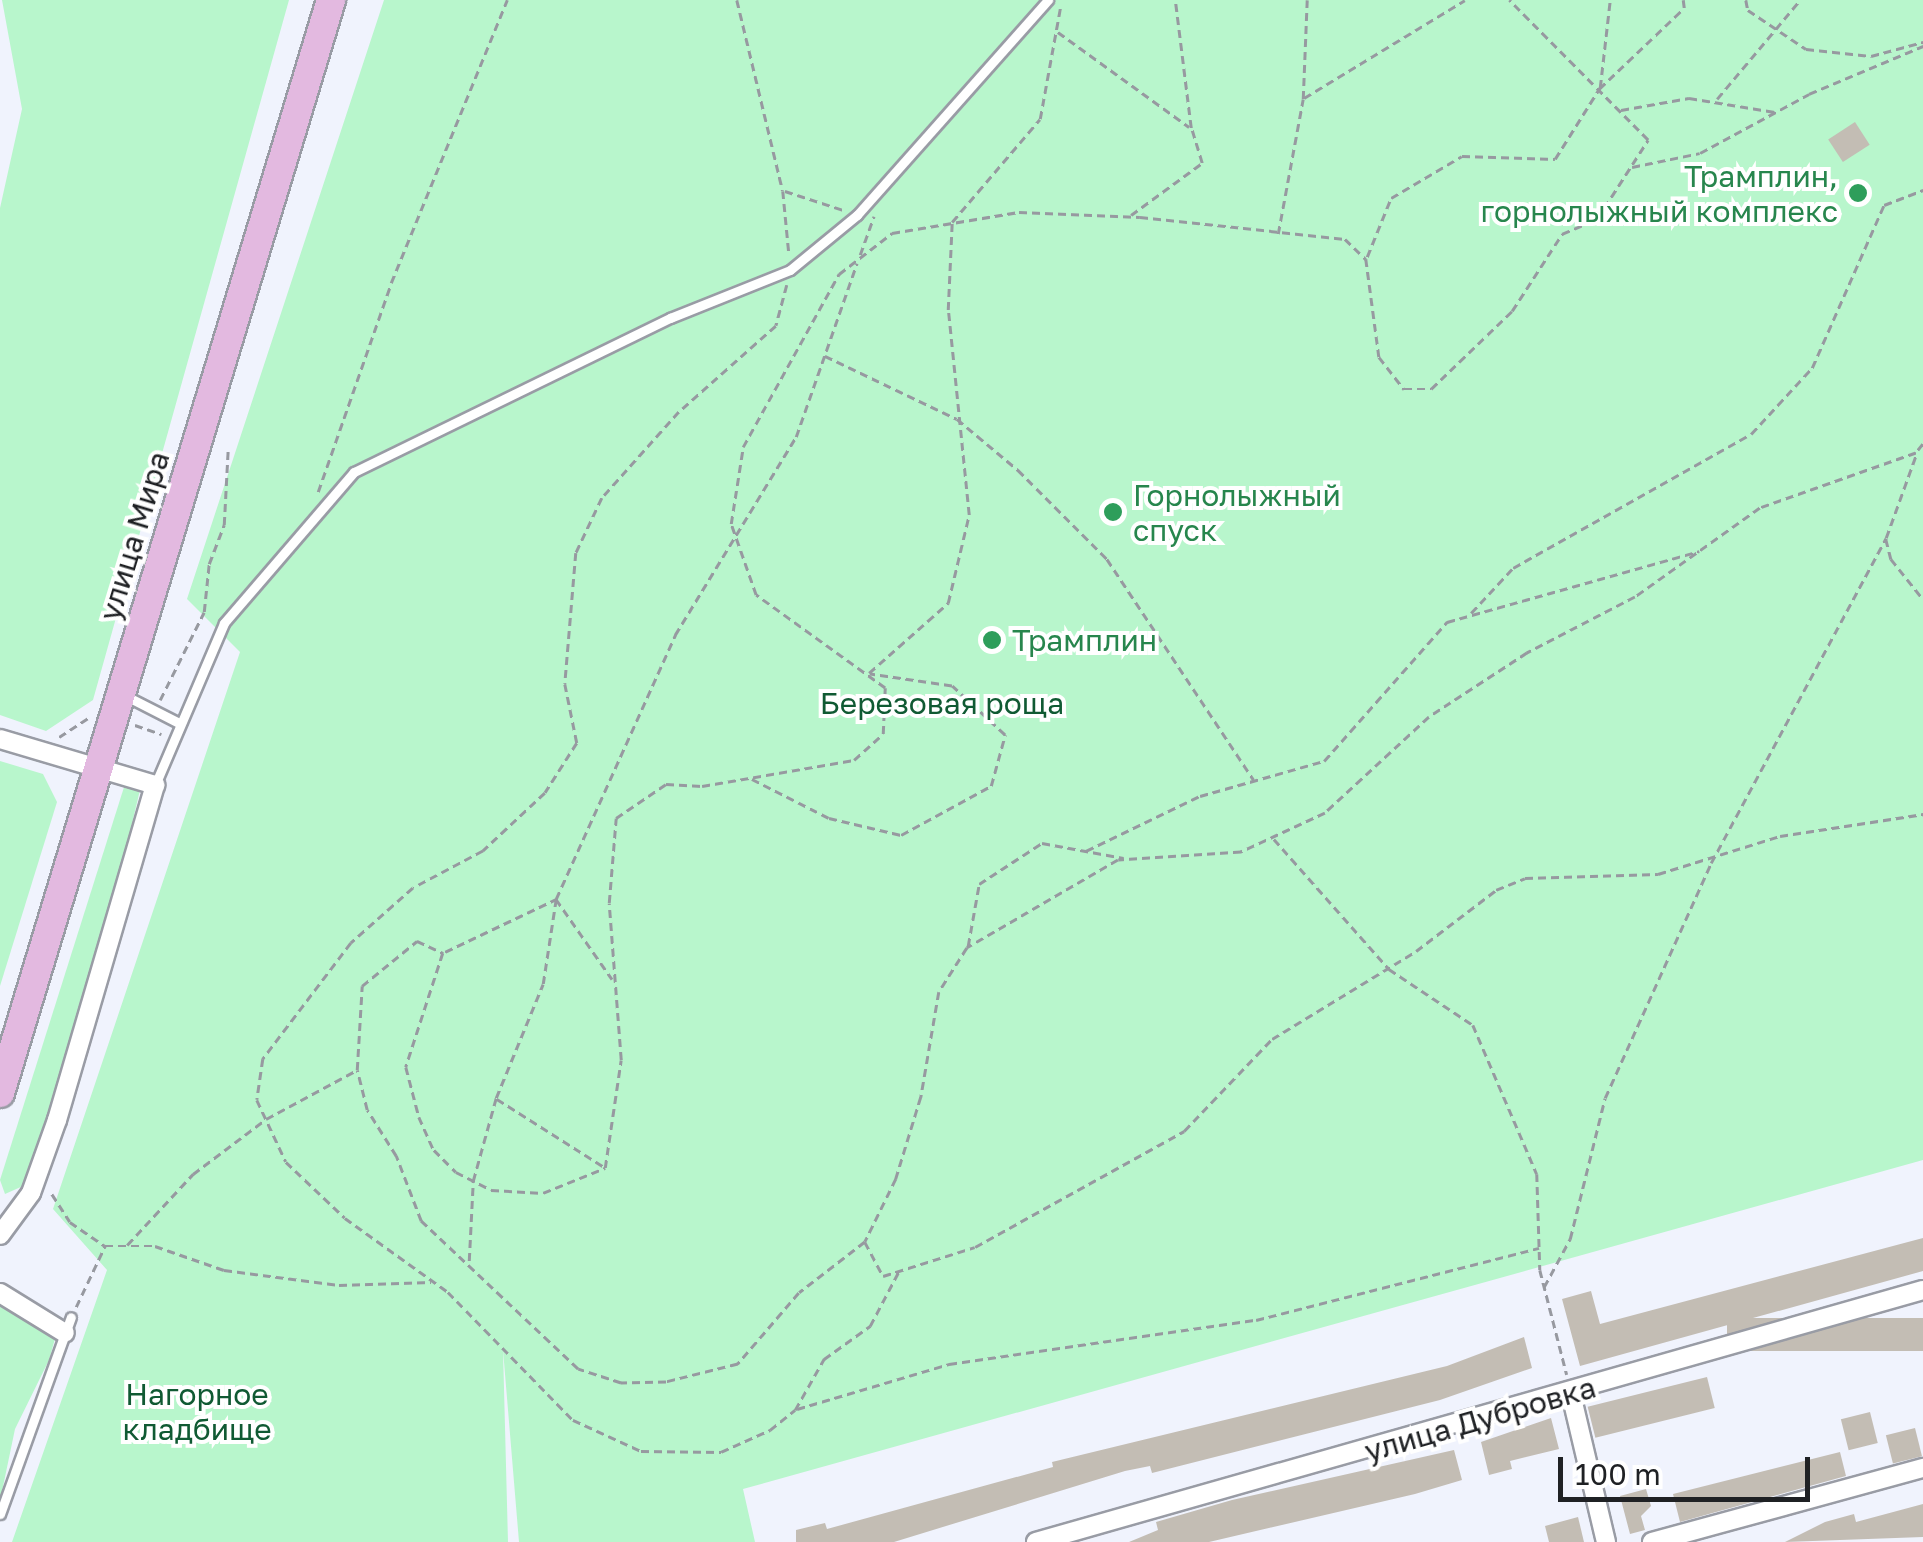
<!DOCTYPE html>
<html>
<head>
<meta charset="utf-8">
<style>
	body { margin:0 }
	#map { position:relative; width:1923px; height:1542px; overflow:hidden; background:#f0f3fd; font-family:"Golos Text",sans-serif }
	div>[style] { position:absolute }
	.green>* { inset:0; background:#b8f6cc }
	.building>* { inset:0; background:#c3bdb4; transform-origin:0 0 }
	.path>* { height:2.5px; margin-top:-1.25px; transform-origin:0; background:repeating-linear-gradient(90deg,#9799a0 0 8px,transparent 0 13px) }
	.roads { filter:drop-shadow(2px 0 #999ca5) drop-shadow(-2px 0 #999ca5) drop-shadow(0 2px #999ca5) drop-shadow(0 -2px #999ca5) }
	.lane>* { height:9px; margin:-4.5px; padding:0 4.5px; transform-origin:4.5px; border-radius:4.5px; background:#fff }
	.street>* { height:18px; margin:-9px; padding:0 9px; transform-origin:9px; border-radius:9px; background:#fff }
	.primary>* { height:28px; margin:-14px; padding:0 14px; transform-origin:14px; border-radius:14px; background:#e3b9e0 }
	.dots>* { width:28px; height:28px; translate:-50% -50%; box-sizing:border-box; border:5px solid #fff; border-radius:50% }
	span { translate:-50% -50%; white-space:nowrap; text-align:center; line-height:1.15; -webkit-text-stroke:8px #fff; paint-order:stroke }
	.leisure-label { font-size:30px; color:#27864d }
	.right { translate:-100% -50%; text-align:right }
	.left { translate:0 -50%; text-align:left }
	.street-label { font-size:30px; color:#1f2124 }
	.park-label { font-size:30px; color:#105a33 }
	.scale { position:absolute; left:1558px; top:1457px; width:252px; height:45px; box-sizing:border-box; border:5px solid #1f2124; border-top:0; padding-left:12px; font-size:30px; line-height:35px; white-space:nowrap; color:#1f2124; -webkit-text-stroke:8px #fff; paint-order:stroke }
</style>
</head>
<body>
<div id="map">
	<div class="green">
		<i style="clip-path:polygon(2px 0,289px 0,93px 700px,46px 731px,0 715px,0 208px,22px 109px)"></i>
		<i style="clip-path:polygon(384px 0,1923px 0,1923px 1160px,743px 1489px,755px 1542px,519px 1542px,503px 1350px,508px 1542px,12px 1542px,107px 1270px,53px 1209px,240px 652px,187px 599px)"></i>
		<i style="clip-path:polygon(0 761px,43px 774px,57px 802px,0 986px)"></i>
		<i style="clip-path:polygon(125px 784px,140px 790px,94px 983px,23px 1186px,5px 1194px,0 1180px)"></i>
		<i style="clip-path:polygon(0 1289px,58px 1328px,49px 1360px,15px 1429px,0 1501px)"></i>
	</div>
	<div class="building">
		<i style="left:1855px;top:122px;width:27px;height:32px;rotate:57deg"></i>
		<i style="clip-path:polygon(1923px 1238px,1923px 1271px,1580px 1366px,1562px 1299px,1591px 1291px,1600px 1324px)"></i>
		<i style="left:1923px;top:1318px;width:33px;height:196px;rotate:90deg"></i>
		<i style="clip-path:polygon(1524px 1337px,1532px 1368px,1440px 1400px,1152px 1473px,1150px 1466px,1125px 1471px,894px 1542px,796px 1542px,796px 1530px,825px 1523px,827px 1529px,1053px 1467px,1052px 1462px,1447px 1366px)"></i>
		<i style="left:1707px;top:1377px;width:32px;height:123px;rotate:76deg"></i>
		<i style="left:1870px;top:1412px;width:32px;height:30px;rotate:76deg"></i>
		<i style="clip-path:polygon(1551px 1418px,1559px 1449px,1510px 1461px,1512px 1469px,1489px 1475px,1481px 1442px)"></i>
		<i style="left:1915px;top:1428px;width:29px;height:30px;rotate:76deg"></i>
		<i style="clip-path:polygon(1454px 1450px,1462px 1480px,1415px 1494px,1209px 1542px,1129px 1542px,1158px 1530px,1156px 1522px,1232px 1500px)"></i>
		<i style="clip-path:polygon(1840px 1452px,1846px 1476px,1680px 1522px,1673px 1494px)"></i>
		<i style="clip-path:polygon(1646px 1489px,1651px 1506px,1641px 1516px,1645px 1530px,1630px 1534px,1620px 1496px)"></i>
		<i style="clip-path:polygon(1923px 1504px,1923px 1537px,1785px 1542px,1825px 1522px,1854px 1514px,1856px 1522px)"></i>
		<i style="clip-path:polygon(1578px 1517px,1584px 1542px,1549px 1542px,1545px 1526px)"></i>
	</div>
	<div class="path">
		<i style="left:737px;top:0;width:196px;rotate:76.5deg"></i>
		<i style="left:783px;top:191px;width:62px;rotate:84.5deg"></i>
		<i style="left:1746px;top:0;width:10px;rotate:79deg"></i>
		<i style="left:1748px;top:10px;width:70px;rotate:33.9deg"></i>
		<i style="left:1806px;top:49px;width:65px;rotate:6.1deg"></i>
		<i style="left:1871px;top:56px;width:54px;rotate:-15.1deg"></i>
		<i style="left:1058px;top:32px;width:162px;rotate:35.9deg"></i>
		<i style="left:1600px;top:88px;width:89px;rotate:-83.5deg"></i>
		<i style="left:1304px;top:98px;width:188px;rotate:-31.3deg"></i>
		<i style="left:1717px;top:99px;width:129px;rotate:-50deg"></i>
		<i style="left:1621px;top:110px;width:69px;rotate:-10deg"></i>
		<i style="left:1689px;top:98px;width:87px;rotate:9.2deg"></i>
		<i style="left:1632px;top:167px;width:69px;rotate:-11.6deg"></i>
		<i style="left:1700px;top:153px;width:124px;rotate:-28.4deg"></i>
		<i style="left:1809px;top:94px;width:124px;rotate:-22.8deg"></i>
		<i style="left:785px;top:191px;width:61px;rotate:18.1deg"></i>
		<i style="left:1131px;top:215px;width:88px;rotate:-36.2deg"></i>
		<i style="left:1202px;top:163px;width:37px;rotate:-107deg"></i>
		<i style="left:1191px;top:128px;width:129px;rotate:-97.1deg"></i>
		<i style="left:1278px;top:234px;width:137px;rotate:-79.5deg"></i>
		<i style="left:1303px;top:99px;width:99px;rotate:-87.7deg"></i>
		<i style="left:860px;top:255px;width:41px;rotate:-70.3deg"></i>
		<i style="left:1367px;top:257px;width:64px;rotate:-67.9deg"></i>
		<i style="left:1391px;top:198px;width:82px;rotate:-30.6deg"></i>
		<i style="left:1462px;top:156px;width:93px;rotate:1.8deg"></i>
		<i style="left:1555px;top:159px;width:83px;rotate:-57.8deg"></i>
		<i style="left:1599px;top:89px;width:117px;rotate:-43.6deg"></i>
		<i style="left:1684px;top:8px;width:8px;rotate:-97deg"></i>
		<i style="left:787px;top:285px;width:42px;rotate:105deg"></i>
		<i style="left:776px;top:326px;width:130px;rotate:138.4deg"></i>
		<i style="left:679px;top:412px;width:115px;rotate:131.8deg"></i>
		<i style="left:602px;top:498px;width:61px;rotate:115.3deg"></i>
		<i style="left:576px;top:553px;width:131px;rotate:94.8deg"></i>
		<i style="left:565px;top:684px;width:60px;rotate:78.5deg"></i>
		<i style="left:577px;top:743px;width:59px;rotate:122.6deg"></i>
		<i style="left:545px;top:793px;width:85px;rotate:136.9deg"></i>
		<i style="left:483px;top:851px;width:79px;rotate:152.1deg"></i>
		<i style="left:413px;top:888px;width:83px;rotate:138.4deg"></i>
		<i style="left:351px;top:943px;width:146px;rotate:127.2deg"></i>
		<i style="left:263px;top:1059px;width:41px;rotate:98.3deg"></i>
		<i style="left:257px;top:1100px;width:68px;rotate:64.9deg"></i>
		<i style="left:286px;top:1162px;width:81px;rotate:43.5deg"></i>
		<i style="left:345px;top:1218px;width:127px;rotate:35.7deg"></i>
		<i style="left:448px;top:1292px;width:179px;rotate:45.7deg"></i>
		<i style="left:573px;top:1420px;width:75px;rotate:24.5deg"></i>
		<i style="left:641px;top:1451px;width:80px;rotate:0.7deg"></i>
		<i style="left:721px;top:1452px;width:54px;rotate:-24.2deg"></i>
		<i style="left:770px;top:1430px;width:32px;rotate:-39deg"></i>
		<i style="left:795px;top:1410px;width:59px;rotate:-60.4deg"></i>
		<i style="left:824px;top:1359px;width:57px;rotate:-35.7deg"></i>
		<i style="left:870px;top:1326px;width:62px;rotate:-62.2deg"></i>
		<i style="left:825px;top:356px;width:146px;rotate:25.5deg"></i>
		<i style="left:957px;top:419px;width:80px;rotate:39.9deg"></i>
		<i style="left:1018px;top:470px;width:126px;rotate:45deg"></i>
		<i style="left:1107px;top:559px;width:265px;rotate:56.4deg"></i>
		<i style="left:1923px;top:444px;width:11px;rotate:128deg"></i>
		<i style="left:1916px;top:453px;width:165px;rotate:160.6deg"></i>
		<i style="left:1760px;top:508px;width:153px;rotate:144.5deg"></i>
		<i style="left:1635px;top:597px;width:122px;rotate:152.6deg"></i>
		<i style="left:1527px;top:653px;width:117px;rotate:146.9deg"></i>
		<i style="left:1429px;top:717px;width:142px;rotate:137.3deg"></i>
		<i style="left:1325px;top:813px;width:93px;rotate:155.1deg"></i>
		<i style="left:1241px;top:852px;width:123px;rotate:176.3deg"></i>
		<i style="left:1118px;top:860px;width:175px;rotate:149.8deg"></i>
		<i style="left:967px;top:948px;width:52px;rotate:122.5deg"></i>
		<i style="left:939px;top:992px;width:107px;rotate:99.7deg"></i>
		<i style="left:921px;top:1097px;width:86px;rotate:107deg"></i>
		<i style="left:896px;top:1179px;width:70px;rotate:116.2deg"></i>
		<i style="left:865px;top:1242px;width:38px;rotate:62deg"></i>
		<i style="left:883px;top:1276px;width:96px;rotate:-17.5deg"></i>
		<i style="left:975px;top:1247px;width:239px;rotate:-29deg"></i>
		<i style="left:1184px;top:1131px;width:127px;rotate:-46.3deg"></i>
		<i style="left:1272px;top:1039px;width:169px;rotate:-31.4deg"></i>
		<i style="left:1416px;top:951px;width:101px;rotate:-37.3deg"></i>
		<i style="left:1496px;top:890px;width:31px;rotate:-22deg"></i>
		<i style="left:1525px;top:878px;width:133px;rotate:-1.7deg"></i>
		<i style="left:1658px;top:874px;width:128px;rotate:-17.3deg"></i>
		<i style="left:1780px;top:836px;width:145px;rotate:-8.7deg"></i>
		<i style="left:318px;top:492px;width:221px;rotate:-70.7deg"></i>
		<i style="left:391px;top:283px;width:306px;rotate:-67.7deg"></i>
		<i style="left:1886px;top:539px;width:21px;rotate:76deg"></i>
		<i style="left:1891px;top:559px;width:51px;rotate:51.3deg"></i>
		<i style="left:1471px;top:613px;width:62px;rotate:-47deg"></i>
		<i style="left:1513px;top:568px;width:273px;rotate:-29.4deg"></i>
		<i style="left:1751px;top:434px;width:90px;rotate:-47.3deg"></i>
		<i style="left:1812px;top:368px;width:178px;rotate:-66.2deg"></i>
		<i style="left:1884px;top:205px;width:42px;rotate:-21deg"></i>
		<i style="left:869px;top:673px;width:106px;rotate:-41.5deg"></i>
		<i style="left:948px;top:603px;width:90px;rotate:-76.6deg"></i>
		<i style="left:969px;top:515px;width:206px;rotate:-95.8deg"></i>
		<i style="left:948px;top:310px;width:88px;rotate:-87.4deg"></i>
		<i style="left:952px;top:222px;width:135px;rotate:-49.5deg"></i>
		<i style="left:1040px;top:119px;width:117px;rotate:-79.7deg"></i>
		<i style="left:160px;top:700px;width:98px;rotate:-63.4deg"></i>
		<i style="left:204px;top:612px;width:48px;rotate:-84.1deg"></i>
		<i style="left:209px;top:564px;width:42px;rotate:-69deg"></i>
		<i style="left:224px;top:525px;width:76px;rotate:-87deg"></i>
		<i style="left:135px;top:725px;width:28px;rotate:19deg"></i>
		<i style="left:59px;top:737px;width:37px;rotate:-33deg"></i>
		<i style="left:752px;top:779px;width:86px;rotate:26.9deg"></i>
		<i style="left:829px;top:818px;width:74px;rotate:13.3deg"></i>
		<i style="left:901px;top:835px;width:102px;rotate:-28.6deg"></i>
		<i style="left:991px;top:786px;width:53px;rotate:-74.6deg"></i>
		<i style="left:1005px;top:735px;width:72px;rotate:-137.2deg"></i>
		<i style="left:952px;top:686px;width:83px;rotate:-171.7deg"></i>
		<i style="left:1274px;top:839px;width:174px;rotate:48.5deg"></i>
		<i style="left:1389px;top:969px;width:101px;rotate:33.7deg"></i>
		<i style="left:1473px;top:1025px;width:162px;rotate:66.8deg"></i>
		<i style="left:1537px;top:1174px;width:96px;rotate:88.2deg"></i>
		<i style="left:1540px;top:1270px;width:108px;rotate:75.6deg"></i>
		<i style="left:1086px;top:851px;width:127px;rotate:-25.8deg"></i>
		<i style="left:1200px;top:796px;width:129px;rotate:-15.8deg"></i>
		<i style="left:1324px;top:761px;width:186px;rotate:-48.5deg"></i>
		<i style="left:1447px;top:622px;width:262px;rotate:-15.7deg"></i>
		<i style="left:968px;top:946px;width:63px;rotate:-79.9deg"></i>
		<i style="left:979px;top:884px;width:75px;rotate:-33.1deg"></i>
		<i style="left:1042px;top:843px;width:83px;rotate:10.4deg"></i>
		<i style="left:445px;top:952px;width:123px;rotate:-25.5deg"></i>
		<i style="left:556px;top:899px;width:98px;rotate:55deg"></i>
		<i style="left:497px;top:1099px;width:127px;rotate:32.4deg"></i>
		<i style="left:52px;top:1194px;width:33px;rotate:57deg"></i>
		<i style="left:70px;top:1222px;width:42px;rotate:34.4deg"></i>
		<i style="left:105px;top:1246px;width:50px"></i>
		<i style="left:155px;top:1246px;width:73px;rotate:19.2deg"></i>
		<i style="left:224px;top:1270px;width:116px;rotate:7.4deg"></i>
		<i style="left:339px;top:1285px;width:92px;rotate:-1.9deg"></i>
		<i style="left:865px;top:1242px;width:83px;rotate:142.3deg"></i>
		<i style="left:799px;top:1293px;width:94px;rotate:130.7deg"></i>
		<i style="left:738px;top:1364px;width:74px;rotate:166deg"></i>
		<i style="left:666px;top:1382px;width:45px;rotate:178.7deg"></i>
		<i style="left:621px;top:1383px;width:45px;rotate:-162deg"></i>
		<i style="left:578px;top:1369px;width:216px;rotate:-136.7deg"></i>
		<i style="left:421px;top:1221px;width:70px;rotate:-111deg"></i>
		<i style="left:396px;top:1156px;width:54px;rotate:-122.2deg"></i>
		<i style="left:367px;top:1110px;width:41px;rotate:-104deg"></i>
		<i style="left:357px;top:1070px;width:84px;rotate:-86.6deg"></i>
		<i style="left:362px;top:986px;width:71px;rotate:-39.3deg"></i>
		<i style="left:417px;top:941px;width:29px;rotate:25deg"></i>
		<i style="left:443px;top:953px;width:120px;rotate:108deg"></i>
		<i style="left:406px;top:1067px;width:52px;rotate:75.4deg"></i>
		<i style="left:419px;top:1117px;width:36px;rotate:66deg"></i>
		<i style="left:434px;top:1150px;width:31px;rotate:45deg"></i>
		<i style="left:456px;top:1172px;width:39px;rotate:27deg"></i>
		<i style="left:491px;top:1190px;width:52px;rotate:3.3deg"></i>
		<i style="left:543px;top:1193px;width:67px;rotate:-22deg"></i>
		<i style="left:605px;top:1168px;width:109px;rotate:-81.6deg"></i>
		<i style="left:621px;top:1060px;width:157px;rotate:-94.4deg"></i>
		<i style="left:609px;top:903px;width:85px;rotate:-85.3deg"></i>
		<i style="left:616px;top:818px;width:60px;rotate:-34.2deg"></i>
		<i style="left:666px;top:784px;width:36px;rotate:3deg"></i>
		<i style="left:702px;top:786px;width:154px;rotate:-9.7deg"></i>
		<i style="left:854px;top:760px;width:39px;rotate:-42deg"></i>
		<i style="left:883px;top:734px;width:46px;rotate:-87.5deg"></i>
		<i style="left:885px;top:688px;width:159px;rotate:-144.2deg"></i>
		<i style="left:756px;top:595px;width:75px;rotate:-109.4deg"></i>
		<i style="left:731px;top:524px;width:78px;rotate:-81.1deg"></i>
		<i style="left:743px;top:447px;width:198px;rotate:-61deg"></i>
		<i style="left:839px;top:274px;width:67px;rotate:-37.7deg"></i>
		<i style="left:892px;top:233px;width:129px;rotate:-9.4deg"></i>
		<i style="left:1019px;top:212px;width:121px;rotate:2.4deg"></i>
		<i style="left:1140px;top:217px;width:206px;rotate:6.1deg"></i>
		<i style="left:1345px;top:239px;width:29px;rotate:44deg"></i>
		<i style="left:1366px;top:259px;width:99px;rotate:82.4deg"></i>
		<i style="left:1379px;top:357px;width:41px;rotate:52deg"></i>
		<i style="left:1404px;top:389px;width:27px"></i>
		<i style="left:1431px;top:389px;width:112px;rotate:-43.9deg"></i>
		<i style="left:1512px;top:311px;width:92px;rotate:-57deg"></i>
		<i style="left:1562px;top:234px;width:38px;rotate:-23deg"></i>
		<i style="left:1597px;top:219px;width:94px;rotate:-57.2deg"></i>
		<i style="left:1648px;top:140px;width:197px;rotate:-134.8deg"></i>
		<i style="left:127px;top:1245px;width:97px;rotate:-47.1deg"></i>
		<i style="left:193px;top:1174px;width:91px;rotate:-37deg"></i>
		<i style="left:266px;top:1119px;width:103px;rotate:-28.3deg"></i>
		<i style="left:469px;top:1261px;width:80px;rotate:-87.1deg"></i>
		<i style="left:473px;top:1181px;width:86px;rotate:-74.5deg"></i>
		<i style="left:496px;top:1098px;width:123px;rotate:-67.6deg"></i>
		<i style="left:543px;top:984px;width:86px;rotate:-81.3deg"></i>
		<i style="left:556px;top:899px;width:290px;rotate:-65.7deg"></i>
		<i style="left:675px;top:635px;width:232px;rotate:-58.6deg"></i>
		<i style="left:796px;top:437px;width:184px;rotate:-70.7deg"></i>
		<i style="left:1544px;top:1287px;width:55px;rotate:-61.6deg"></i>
		<i style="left:1570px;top:1239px;width:145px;rotate:-76.1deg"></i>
		<i style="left:1605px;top:1098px;width:258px;rotate:-65.7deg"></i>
		<i style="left:1711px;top:863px;width:369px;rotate:-61.7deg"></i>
		<i style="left:1886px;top:538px;width:88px;rotate:-70.1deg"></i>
		<i style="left:76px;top:1307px;width:68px;rotate:-64.6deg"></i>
		<i style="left:797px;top:1409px;width:159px;rotate:-16.5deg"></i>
		<i style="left:949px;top:1364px;width:310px;rotate:-8.2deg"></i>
		<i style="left:1256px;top:1320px;width:292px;rotate:-14.3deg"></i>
	</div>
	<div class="roads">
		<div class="lane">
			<i style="left:126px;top:696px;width:57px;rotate:27deg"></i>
			<i style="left:155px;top:785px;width:176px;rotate:-66.9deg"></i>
			<i style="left:224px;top:623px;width:199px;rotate:-49.3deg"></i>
			<i style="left:354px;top:472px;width:352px;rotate:-26deg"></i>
			<i style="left:670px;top:318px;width:129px;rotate:-21.8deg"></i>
			<i style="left:790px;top:270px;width:87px;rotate:-39.4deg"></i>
			<i style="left:857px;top:215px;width:288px;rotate:-48.4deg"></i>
			<i style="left:0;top:1514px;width:209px;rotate:-70.2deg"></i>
		</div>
		<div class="street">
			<i style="left:0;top:739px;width:162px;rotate:16.5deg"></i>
			<i style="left:155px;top:785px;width:349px;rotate:106.3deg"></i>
			<i style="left:57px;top:1120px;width:77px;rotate:109.6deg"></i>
			<i style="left:31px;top:1193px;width:52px;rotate:126.4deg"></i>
			<i style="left:0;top:1293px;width:76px;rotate:31.6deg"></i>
			<i style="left:1571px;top:1394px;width:152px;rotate:76.7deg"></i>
			<i style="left:1036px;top:1542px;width:922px;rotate:-15.86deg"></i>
			<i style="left:1652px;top:1542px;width:281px;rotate:-15.3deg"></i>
		</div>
		<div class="primary">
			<i style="left:0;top:1093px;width:1142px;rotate:-73.15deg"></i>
		</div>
	</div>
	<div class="dots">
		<i style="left:1858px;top:193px;background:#2e9e5b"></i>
		<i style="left:1113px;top:512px;background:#2e9e5b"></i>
		<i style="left:992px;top:640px;background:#2e9e5b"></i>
	</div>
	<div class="leisure-label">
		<span class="right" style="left:1838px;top:193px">Трамплин,<br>горнолыжный комплекс</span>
		<span class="left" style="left:1133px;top:512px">Горнолыжный<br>спуск</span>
		<span class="left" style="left:1012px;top:640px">Трамплин</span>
	</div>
	<div class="street-label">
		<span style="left:134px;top:536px;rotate:-73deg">улица Мира</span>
		<span style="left:1480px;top:1419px;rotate:-16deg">улица Дубровка</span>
	</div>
	<div class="park-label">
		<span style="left:942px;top:703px">Березовая роща</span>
		<span style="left:197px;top:1411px">Нагорное<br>кладбище</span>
	</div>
	<div class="scale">100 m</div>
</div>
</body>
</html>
